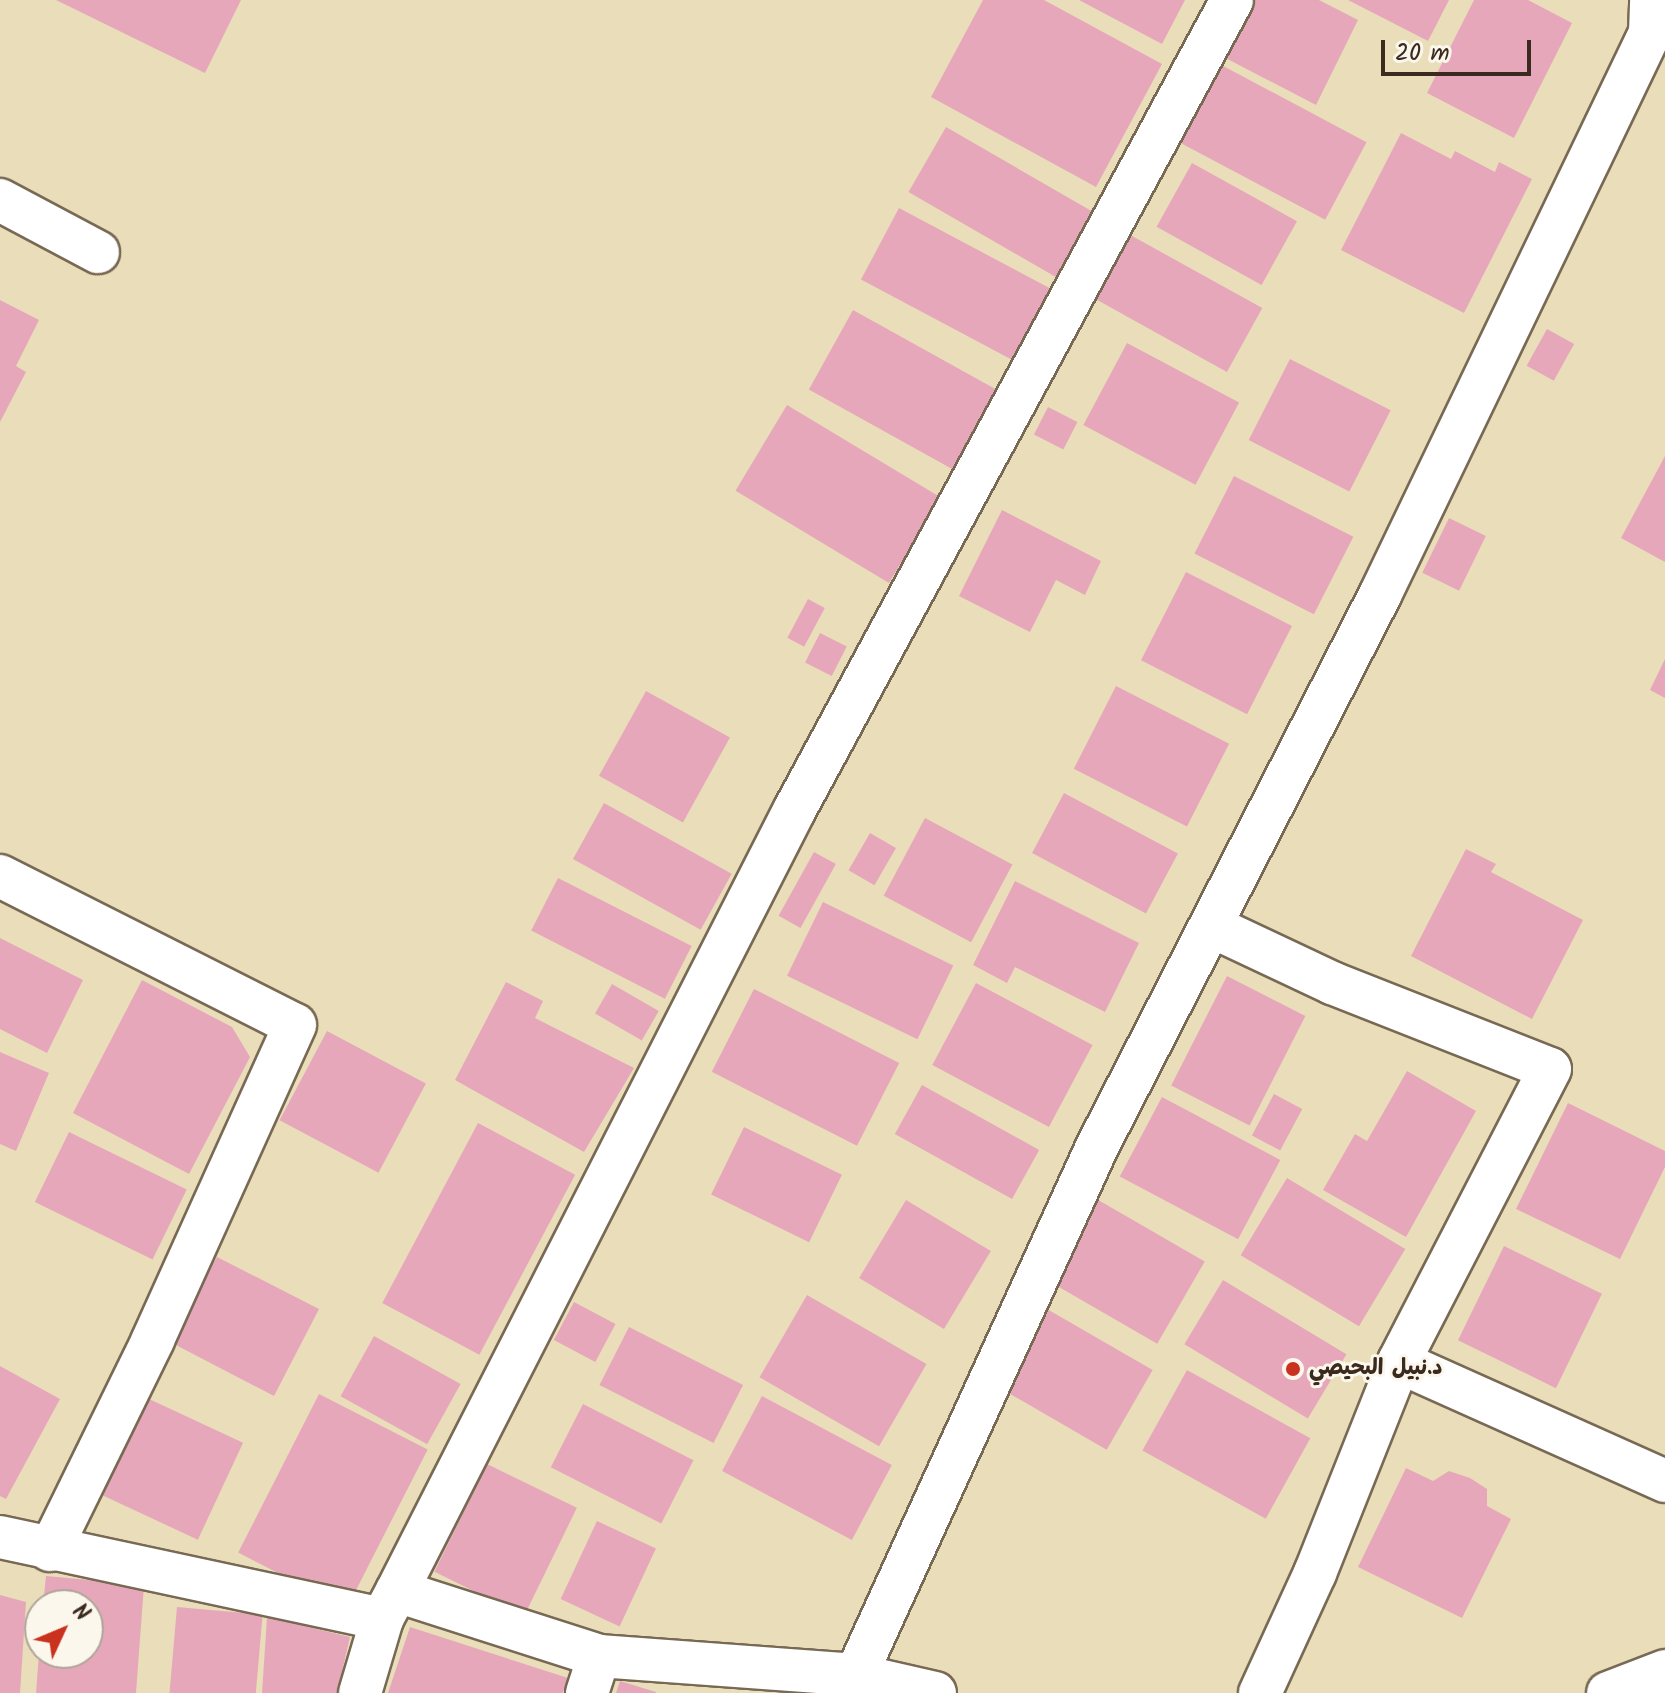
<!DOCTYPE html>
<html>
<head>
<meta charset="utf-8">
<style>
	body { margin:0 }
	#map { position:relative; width:1665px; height:1693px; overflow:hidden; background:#e9deb9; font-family:Kalam,"Playpen Sans Arabic",sans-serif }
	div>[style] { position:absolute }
	.building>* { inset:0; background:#e7a7bb; transform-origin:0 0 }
	.roads { filter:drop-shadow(2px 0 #786954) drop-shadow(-2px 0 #786954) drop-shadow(0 2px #786954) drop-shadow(0 -2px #786954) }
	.minor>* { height:42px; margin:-21px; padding:0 21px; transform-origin:21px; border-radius:21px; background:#fff }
	.dots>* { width:22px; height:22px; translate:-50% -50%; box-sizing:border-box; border:4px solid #fbf7ec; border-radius:50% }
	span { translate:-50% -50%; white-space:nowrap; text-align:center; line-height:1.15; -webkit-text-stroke:6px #fbf7ec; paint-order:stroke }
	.poi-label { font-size:22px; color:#3b2a1e; font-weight:700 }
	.left { translate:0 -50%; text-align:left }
	.north { position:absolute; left:24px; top:1589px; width:80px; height:80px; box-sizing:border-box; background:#fbf7ec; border:2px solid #aea59a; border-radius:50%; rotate:46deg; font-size:22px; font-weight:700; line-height:32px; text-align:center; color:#3b2a1e }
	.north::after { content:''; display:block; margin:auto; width:28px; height:36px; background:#c8321e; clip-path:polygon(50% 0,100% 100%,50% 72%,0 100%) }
	.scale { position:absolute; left:1381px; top:40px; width:150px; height:36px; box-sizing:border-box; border:4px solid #3b2a1e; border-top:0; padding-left:10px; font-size:24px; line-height:28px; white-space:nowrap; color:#3b2a1e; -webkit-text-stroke:6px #fbf7ec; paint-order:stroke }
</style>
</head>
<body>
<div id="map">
	<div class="building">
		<i style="clip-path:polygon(56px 0,241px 0,205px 73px)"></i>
		<i style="clip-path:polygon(983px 0,1044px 0,1162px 64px,1096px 187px,931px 97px)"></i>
		<i style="clip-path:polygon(1079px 0,1185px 0,1162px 44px)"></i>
		<i style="clip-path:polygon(1241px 0,1319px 0,1358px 20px,1316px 105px,1214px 52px)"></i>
		<i style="clip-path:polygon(1348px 0,1449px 0,1428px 41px)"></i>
		<i style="clip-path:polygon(1474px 0,1528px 0,1572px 23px,1514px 138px,1427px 93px)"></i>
		<i style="left:1212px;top:60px;width:175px;height:88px;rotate:28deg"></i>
		<i style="left:946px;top:127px;width:171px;height:75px;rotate:30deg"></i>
		<i style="clip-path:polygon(1401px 133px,1451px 159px,1455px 151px,1495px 172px,1499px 162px,1532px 179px,1464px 313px,1341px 250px)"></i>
		<i style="left:1192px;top:163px;width:120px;height:73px;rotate:29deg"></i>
		<i style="left:899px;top:208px;width:171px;height:81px;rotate:28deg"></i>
		<i style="left:1125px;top:232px;width:157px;height:73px;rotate:29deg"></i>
		<i style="clip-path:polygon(0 300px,39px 320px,16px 366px,26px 372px,0 422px)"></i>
		<i style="left:853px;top:310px;width:172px;height:91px;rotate:29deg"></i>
		<i style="left:1547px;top:329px;width:31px;height:42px;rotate:29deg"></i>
		<i style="left:1127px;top:343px;width:127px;height:93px;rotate:28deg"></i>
		<i style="left:1290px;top:359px;width:113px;height:91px;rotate:27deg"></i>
		<i style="left:787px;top:405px;width:179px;height:100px;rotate:31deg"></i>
		<i style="left:1048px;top:407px;width:33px;height:31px;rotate:27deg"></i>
		<i style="clip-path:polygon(1665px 456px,1665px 562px,1621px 538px)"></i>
		<i style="left:1234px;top:476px;width:134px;height:87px;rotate:27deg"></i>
		<i style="clip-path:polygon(1002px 510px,1101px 561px,1085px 595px,1056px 580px,1030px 632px,959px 596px)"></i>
		<i style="left:1449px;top:518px;width:41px;height:61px;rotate:26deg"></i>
		<i style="left:1186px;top:572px;width:119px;height:99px;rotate:27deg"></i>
		<i style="left:808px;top:599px;width:19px;height:44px;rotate:28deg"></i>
		<i style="left:820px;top:633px;width:30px;height:33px;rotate:27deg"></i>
		<i style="clip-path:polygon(1665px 659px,1665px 698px,1650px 690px)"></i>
		<i style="left:1116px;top:686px;width:127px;height:93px;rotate:27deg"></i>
		<i style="left:646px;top:691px;width:96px;height:97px;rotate:29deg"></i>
		<i style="left:1064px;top:793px;width:129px;height:68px;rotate:28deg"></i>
		<i style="left:604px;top:803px;width:146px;height:64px;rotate:29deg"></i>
		<i style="left:925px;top:818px;width:99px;height:88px;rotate:28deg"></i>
		<i style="left:870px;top:833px;width:30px;height:43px;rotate:30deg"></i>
		<i style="clip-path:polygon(1466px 849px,1496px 864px,1491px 872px,1583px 920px,1532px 1019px,1411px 956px)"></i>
		<i style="left:814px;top:852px;width:25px;height:73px;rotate:29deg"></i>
		<i style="left:558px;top:878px;width:150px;height:59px;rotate:27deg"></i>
		<i style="clip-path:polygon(1015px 881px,1139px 943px,1105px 1012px,1015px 967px,1007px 983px,973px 965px)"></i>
		<i style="left:823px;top:902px;width:145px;height:82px;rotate:26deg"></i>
		<i style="clip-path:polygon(0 938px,83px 980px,47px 1053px,0 1029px)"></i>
		<i style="left:1227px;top:976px;width:88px;height:123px;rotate:27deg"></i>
		<i style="clip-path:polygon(142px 980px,232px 1027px,250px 1057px,189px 1174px,73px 1113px)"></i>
		<i style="clip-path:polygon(506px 982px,543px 1001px,535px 1018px,634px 1068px,584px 1152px,455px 1080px)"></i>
		<i style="left:976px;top:983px;width:132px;height:93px;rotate:28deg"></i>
		<i style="left:612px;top:984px;width:54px;height:34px;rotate:30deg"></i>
		<i style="left:754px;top:989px;width:163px;height:93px;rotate:27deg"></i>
		<i style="left:327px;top:1031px;width:112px;height:101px;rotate:28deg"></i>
		<i style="clip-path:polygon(0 1052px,49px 1073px,16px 1151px,0 1144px)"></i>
		<i style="clip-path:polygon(1407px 1071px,1476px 1111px,1406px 1237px,1323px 1190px,1355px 1134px,1367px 1141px)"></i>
		<i style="left:922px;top:1085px;width:134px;height:56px;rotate:29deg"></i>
		<i style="left:1274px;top:1094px;width:32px;height:47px;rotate:28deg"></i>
		<i style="left:1162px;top:1097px;width:134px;height:90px;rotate:28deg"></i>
		<i style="clip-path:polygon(1568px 1103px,1665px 1151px,1665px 1167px,1620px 1259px,1516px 1209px)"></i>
		<i style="left:478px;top:1123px;width:110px;height:204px;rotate:28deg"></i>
		<i style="left:744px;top:1127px;width:109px;height:75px;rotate:26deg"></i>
		<i style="left:69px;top:1132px;width:131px;height:78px;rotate:26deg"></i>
		<i style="left:1287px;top:1178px;width:138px;height:90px;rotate:31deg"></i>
		<i style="left:1093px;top:1197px;width:129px;height:95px;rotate:30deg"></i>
		<i style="left:906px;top:1200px;width:99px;height:91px;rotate:31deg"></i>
		<i style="left:1504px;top:1246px;width:109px;height:105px;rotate:26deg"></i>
		<i style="clip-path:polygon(217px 1257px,319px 1309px,274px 1396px,172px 1343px,126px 1416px)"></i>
		<i style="left:1223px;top:1280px;width:144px;height:75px;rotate:31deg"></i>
		<i style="left:807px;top:1295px;width:138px;height:95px;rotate:30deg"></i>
		<i style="left:574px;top:1302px;width:47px;height:43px;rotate:28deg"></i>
		<i style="left:1047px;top:1309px;width:122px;height:92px;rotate:30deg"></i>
		<i style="left:629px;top:1327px;width:128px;height:65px;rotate:27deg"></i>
		<i style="left:374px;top:1336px;width:99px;height:69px;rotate:29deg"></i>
		<i style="clip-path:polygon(0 1366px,60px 1399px,6px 1499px,0 1496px)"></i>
		<i style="left:1187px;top:1370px;width:141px;height:92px;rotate:29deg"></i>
		<i style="left:319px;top:1394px;width:122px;height:178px;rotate:27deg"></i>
		<i style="left:762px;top:1396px;width:147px;height:85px;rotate:28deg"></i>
		<i style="left:147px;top:1398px;width:106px;height:107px;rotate:25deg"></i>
		<i style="left:583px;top:1404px;width:124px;height:71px;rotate:27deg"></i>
		<i style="left:487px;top:1464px;width:100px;height:120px;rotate:26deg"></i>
		<i style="clip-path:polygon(1406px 1468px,1433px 1481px,1449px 1471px,1470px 1478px,1487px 1489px,1487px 1506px,1511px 1519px,1462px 1618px,1358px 1567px)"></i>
		<i style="left:597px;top:1521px;width:65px;height:86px;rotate:25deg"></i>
		<i style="clip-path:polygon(46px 1576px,144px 1585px,136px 1693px,36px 1693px,39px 1653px,88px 1653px,88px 1605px,43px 1605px)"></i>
		<i style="clip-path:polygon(0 1595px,26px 1602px,20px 1693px,0 1693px)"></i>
		<i style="left:177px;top:1607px;width:86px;height:86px;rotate:5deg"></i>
		<i style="clip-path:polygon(267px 1617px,350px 1637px,337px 1693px,262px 1693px)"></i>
		<i style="clip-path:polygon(410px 1627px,568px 1678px,563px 1693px,388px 1693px)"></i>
		<i style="clip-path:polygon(620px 1681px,656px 1692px,656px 1693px,616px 1693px)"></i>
	</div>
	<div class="roads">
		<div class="minor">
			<i style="left:0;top:200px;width:111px;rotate:28deg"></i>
			<i style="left:0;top:876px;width:330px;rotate:26.8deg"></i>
			<i style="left:295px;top:1025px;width:346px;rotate:114.3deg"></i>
			<i style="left:153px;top:1340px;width:234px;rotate:116.1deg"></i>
			<i style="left:1211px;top:926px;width:134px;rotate:25.2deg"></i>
			<i style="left:1332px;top:983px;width:234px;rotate:21.5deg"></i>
			<i style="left:1550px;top:1069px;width:330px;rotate:117.3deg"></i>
			<i style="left:1399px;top:1362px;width:227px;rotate:111.7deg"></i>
			<i style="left:1315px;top:1573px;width:132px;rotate:114.6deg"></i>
			<i style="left:1399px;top:1362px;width:291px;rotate:24.1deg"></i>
			<i style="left:0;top:1537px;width:391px;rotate:12.1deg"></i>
			<i style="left:382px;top:1619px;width:32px;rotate:-62deg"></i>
			<i style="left:397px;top:1591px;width:212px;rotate:17.8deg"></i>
			<i style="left:599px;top:1656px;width:258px;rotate:4.2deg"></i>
			<i style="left:856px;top:1675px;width:81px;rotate:12.8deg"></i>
			<i style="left:397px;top:1591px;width:877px;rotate:-63.03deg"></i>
			<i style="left:795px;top:809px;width:919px;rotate:-61.62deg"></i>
			<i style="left:856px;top:1675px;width:580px;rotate:-65.47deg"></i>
			<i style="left:1097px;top:1147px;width:620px;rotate:-62.86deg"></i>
			<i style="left:1380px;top:595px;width:623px;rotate:-64.34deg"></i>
			<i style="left:1650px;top:33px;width:33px;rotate:-88deg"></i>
			<i style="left:360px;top:1693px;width:77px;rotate:-73.4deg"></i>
			<i style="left:587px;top:1693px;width:39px;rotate:-72deg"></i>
			<i style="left:1608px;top:1693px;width:61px;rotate:-21.1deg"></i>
		</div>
	</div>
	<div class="dots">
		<i style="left:1293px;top:1369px;background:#c8321e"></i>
	</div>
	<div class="poi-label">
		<span class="left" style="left:1309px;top:1369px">د.نبيل البحيصي</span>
	</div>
	<div class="north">N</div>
	<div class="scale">20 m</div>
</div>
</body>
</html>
